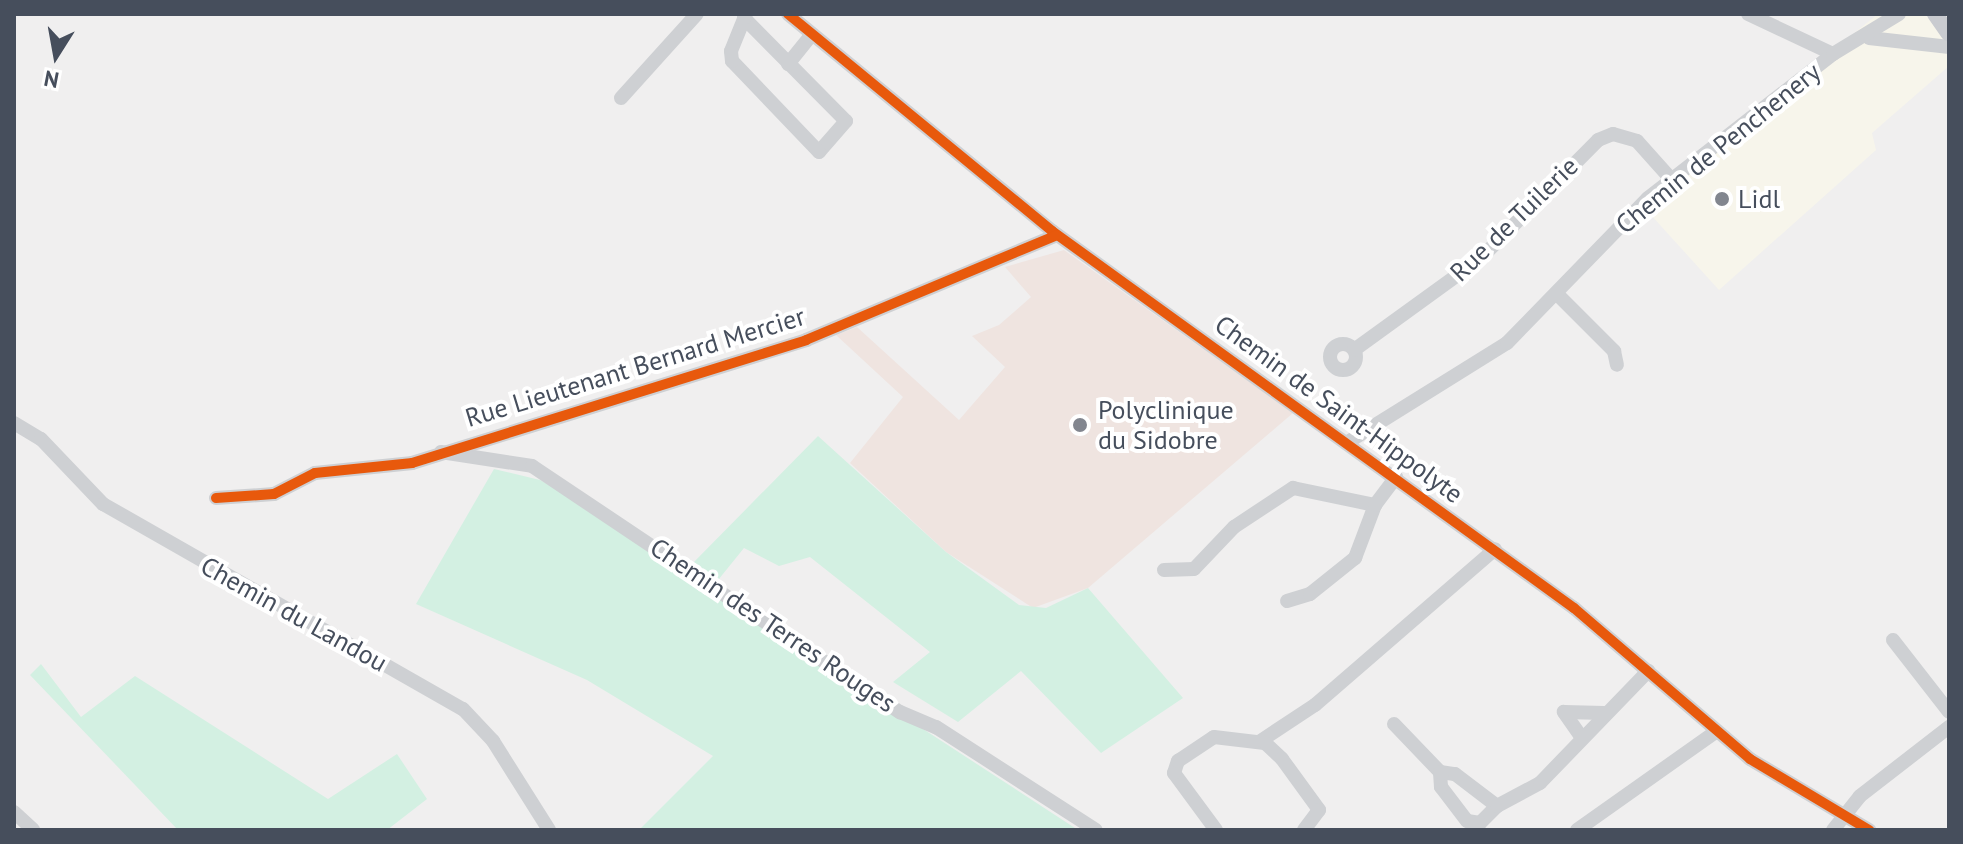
<!DOCTYPE html>
<html>
<head>
<meta charset="utf-8">
<style>
	body { margin:0 }
	#map { position:relative; width:1963px; height:844px; overflow:hidden; background:#f0efef; font-family:"PT Sans",sans-serif }
	div>[style] { position:absolute }
	.commercial>* { inset:0; background:#f7f5eb }
	.medical>* { inset:0; background:#efe4e0 }
	.green>* { inset:0; background:#d3f0e2 }
	.minor>* { height:14px; margin:-7px; padding:0 7px; transform-origin:7px; border-radius:7px; background:#ced0d3 }
	.minor>.ring { margin:-7px; padding:0; box-sizing:content-box; background:none; border:14px solid #ced0d3; border-radius:50% }
	.major>* { height:16px; margin:-8px; padding:0 8px; transform-origin:8px; border-radius:8px; background:#c9cbd0 }
	.cycleway>* { height:10px; margin:-5px; padding:0 5px; transform-origin:5px; border-radius:5px; background:#e8590c }
	.dots>* { width:22px; height:22px; translate:-50% -50%; box-sizing:border-box; border:4px solid #fff; border-radius:50% }
	span { translate:-50% -50%; white-space:nowrap; text-align:center; line-height:1.15; -webkit-text-stroke:8px #fff; paint-order:stroke }
	.street-label { font-size:26px; color:#464e5c }
	.poi-label { font-size:26px; color:#464e5c }
	.left { translate:0 -50%; text-align:left }
	.frame { position:absolute; inset:0; border:16px solid #464e5c; pointer-events:none }
	.north { position:absolute; left:16px; top:16px; width:80px; height:80px; -webkit-text-stroke:6px #fff; paint-order:stroke; rotate:191deg; font-size:22px; font-weight:700; line-height:32px; text-align:center; color:#464e5c }
	.north::after { content:''; display:block; margin:auto; width:28px; height:36px; background:#464e5c; clip-path:polygon(50% 0,100% 100%,50% 72%,0 100%) }
</style>
</head>
<body>
<div id="map">
	<div class="commercial">
		<i style="clip-path:polygon(1878px 14px,1949px 14px,1949px 66px,1872px 133px,1876px 150px,1719px 290px,1641px 204px)"></i>
	</div>
	<div class="medical">
		<i style="clip-path:polygon(1064px 250px,1293px 413px,1088px 588px,1033px 608px,946px 552px,850px 463px,903px 397px,836px 335px,857px 327px,959px 420px,1005px 367px,972px 336px,999px 325px,1031px 297px,1005px 267px)"></i>
	</div>
	<div class="green">
		<i style="clip-path:polygon(818px 436px,946px 552px,1019px 605px,1046px 608px,1088px 588px,1183px 698px,1101px 753px,1021px 671px,958px 722px,893px 682px,930px 652px,810px 557px,779px 566px,744px 548px,710px 590px,1078px 830px,639px 830px,713px 756px,587px 680px,416px 604px,494px 469px,540px 480px,693px 563px)"></i>
		<i style="clip-path:polygon(41px 664px,81px 717px,135px 676px,328px 799px,397px 754px,427px 799px,387px 830px,178px 830px,30px 675px)"></i>
	</div>
	<div class="minor">
		<i style="left:788px;top:14px;width:342px;rotate:39.4deg"></i>
		<i style="left:1052px;top:231px;width:644px;rotate:35.84deg"></i>
		<i style="left:1574px;top:608px;width:232px;rotate:40.6deg"></i>
		<i style="left:1750px;top:759px;width:139px;rotate:30.8deg"></i>
		<i style="left:1748px;top:14px;width:94px;rotate:25.2deg"></i>
		<i style="left:744px;top:18px;width:145px;rotate:45.3deg"></i>
		<i style="left:846px;top:121px;width:41px;rotate:131.1deg"></i>
		<i style="left:819px;top:152px;width:126px;rotate:-133.7deg"></i>
		<i style="left:732px;top:61px;width:10px;rotate:-96deg"></i>
		<i style="left:731px;top:51px;width:35px;rotate:-68deg"></i>
		<i style="left:744px;top:18px;width:4px;rotate:-63deg"></i>
		<i style="left:1869px;top:38px;width:81px;rotate:6.4deg"></i>
		<i style="left:788px;top:64px;width:38px;rotate:-51deg"></i>
		<i style="left:621px;top:98px;width:113px;rotate:-47.9deg"></i>
		<i style="left:1557px;top:294px;width:81px;rotate:45deg"></i>
		<i style="left:1614px;top:351px;width:14px;rotate:78deg"></i>
		<i class="ring" style="left:1330px;top:344px;width:12px;height:12px"></i>
		<i style="left:1354px;top:350px;width:157px;rotate:-35.9deg"></i>
		<i style="left:1481px;top:258px;width:166px;rotate:-45.2deg"></i>
		<i style="left:1598px;top:140px;width:16px;rotate:-22deg"></i>
		<i style="left:1613px;top:134px;width:25px;rotate:16deg"></i>
		<i style="left:1637px;top:141px;width:51px;rotate:48.2deg"></i>
		<i style="left:14px;top:423px;width:31px;rotate:31deg"></i>
		<i style="left:41px;top:439px;width:90px;rotate:46.4deg"></i>
		<i style="left:103px;top:504px;width:414px;rotate:29.7deg"></i>
		<i style="left:463px;top:709px;width:44px;rotate:46.8deg"></i>
		<i style="left:493px;top:741px;width:105px;rotate:57.8deg"></i>
		<i style="left:1348px;top:442px;width:187px;rotate:-31.9deg"></i>
		<i style="left:1507px;top:343px;width:202px;rotate:-45.8deg"></i>
		<i style="left:1648px;top:198px;width:234px;rotate:-37.9deg"></i>
		<i style="left:1833px;top:54px;width:77px;rotate:-31.2deg"></i>
		<i style="left:441px;top:452px;width:92px;rotate:8.7deg"></i>
		<i style="left:532px;top:466px;width:443px;rotate:33.8deg"></i>
		<i style="left:900px;top:712px;width:39px;rotate:23deg"></i>
		<i style="left:936px;top:727px;width:190px;rotate:32.8deg"></i>
		<i style="left:216px;top:498px;width:58px;rotate:-3.9deg"></i>
		<i style="left:274px;top:494px;width:46px;rotate:-27.1deg"></i>
		<i style="left:315px;top:473px;width:98px;rotate:-5.9deg"></i>
		<i style="left:412px;top:463px;width:413px;rotate:-17.3deg"></i>
		<i style="left:806px;top:340px;width:272px;rotate:-22.7deg"></i>
		<i style="left:1164px;top:570px;width:30px;rotate:-2deg"></i>
		<i style="left:1194px;top:569px;width:58px;rotate:-46.4deg"></i>
		<i style="left:1234px;top:527px;width:71px;rotate:-33.5deg"></i>
		<i style="left:1293px;top:488px;width:84px;rotate:11.7deg"></i>
		<i style="left:1287px;top:601px;width:24px;rotate:-17deg"></i>
		<i style="left:1310px;top:594px;width:58px;rotate:-38.7deg"></i>
		<i style="left:1355px;top:558px;width:57px;rotate:-69.3deg"></i>
		<i style="left:1375px;top:505px;width:35px;rotate:-53deg"></i>
		<i style="left:1893px;top:640px;width:91px;rotate:52.1deg"></i>
		<i style="left:1394px;top:724px;width:66px;rotate:46.2deg"></i>
		<i style="left:1582px;top:738px;width:32px;rotate:-125deg"></i>
		<i style="left:1564px;top:712px;width:40px;rotate:1.4deg"></i>
		<i style="left:1259px;top:742px;width:67px;rotate:-33.5deg"></i>
		<i style="left:1315px;top:705px;width:238px;rotate:-40.9deg"></i>
		<i style="left:1497px;top:806px;width:24px;rotate:135deg"></i>
		<i style="left:1480px;top:823px;width:13px;rotate:-171deg"></i>
		<i style="left:1467px;top:821px;width:43px;rotate:-127.4deg"></i>
		<i style="left:1441px;top:787px;width:15px;rotate:-94deg"></i>
		<i style="left:1440px;top:772px;width:15px;rotate:8deg"></i>
		<i style="left:1455px;top:774px;width:53px;rotate:37.3deg"></i>
		<i style="left:1497px;top:806px;width:49px;rotate:-28.1deg"></i>
		<i style="left:1540px;top:783px;width:156px;rotate:-46deg"></i>
		<i style="left:14px;top:812px;width:26px;rotate:43deg"></i>
		<i style="left:1216px;top:830px;width:71px;rotate:-126.4deg"></i>
		<i style="left:1174px;top:773px;width:13px;rotate:-72deg"></i>
		<i style="left:1178px;top:761px;width:43px;rotate:-33.7deg"></i>
		<i style="left:1214px;top:737px;width:51px;rotate:6.7deg"></i>
		<i style="left:1265px;top:743px;width:23px;rotate:43deg"></i>
		<i style="left:1282px;top:759px;width:63px;rotate:54deg"></i>
		<i style="left:1319px;top:810px;width:25px;rotate:127deg"></i>
		<i style="left:1577px;top:830px;width:171px;rotate:-35.3deg"></i>
		<i style="left:1833px;top:830px;width:43px;rotate:-51.5deg"></i>
		<i style="left:1860px;top:796px;width:113px;rotate:-37.8deg"></i>
	</div>
	<div class="major">
		<i style="left:1935px;top:14px;width:24px;rotate:55deg"></i>
	</div>
	<div class="cycleway">
		<i style="left:788px;top:14px;width:342px;rotate:39.4deg"></i>
		<i style="left:1052px;top:231px;width:644px;rotate:35.84deg"></i>
		<i style="left:1574px;top:608px;width:232px;rotate:40.6deg"></i>
		<i style="left:1750px;top:759px;width:139px;rotate:30.8deg"></i>
		<i style="left:216px;top:498px;width:58px;rotate:-3.9deg"></i>
		<i style="left:274px;top:494px;width:46px;rotate:-27.1deg"></i>
		<i style="left:315px;top:473px;width:98px;rotate:-5.9deg"></i>
		<i style="left:412px;top:463px;width:413px;rotate:-17.3deg"></i>
		<i style="left:806px;top:340px;width:272px;rotate:-22.7deg"></i>
	</div>
	<div class="dots">
		<i style="left:1722px;top:199px;background:#82868f"></i>
		<i style="left:1080px;top:425px;background:#82868f"></i>
	</div>
	<div class="street-label">
		<span style="left:1718px;top:148px;rotate:-39deg">Chemin de Penchenery</span>
		<span style="left:1514px;top:219px;rotate:-44deg">Rue de Tuilerie</span>
		<span style="left:635px;top:367px;rotate:-17deg">Rue Lieutenant Bernard Mercier</span>
		<span style="left:1339px;top:409px;rotate:36deg">Chemin de Saint-Hippolyte</span>
		<span style="left:294px;top:614px;rotate:29deg">Chemin du Landou</span>
		<span style="left:773px;top:625px;rotate:34deg">Chemin des Terres Rouges</span>
	</div>
	<div class="poi-label">
		<span class="left" style="left:1738px;top:199px">Lidl</span>
		<span class="left" style="left:1098px;top:425px">Polyclinique<br>du Sidobre</span>
	</div>
	<div class="frame"></div>
	<div class="north">N</div>
</div>
</body>
</html>
